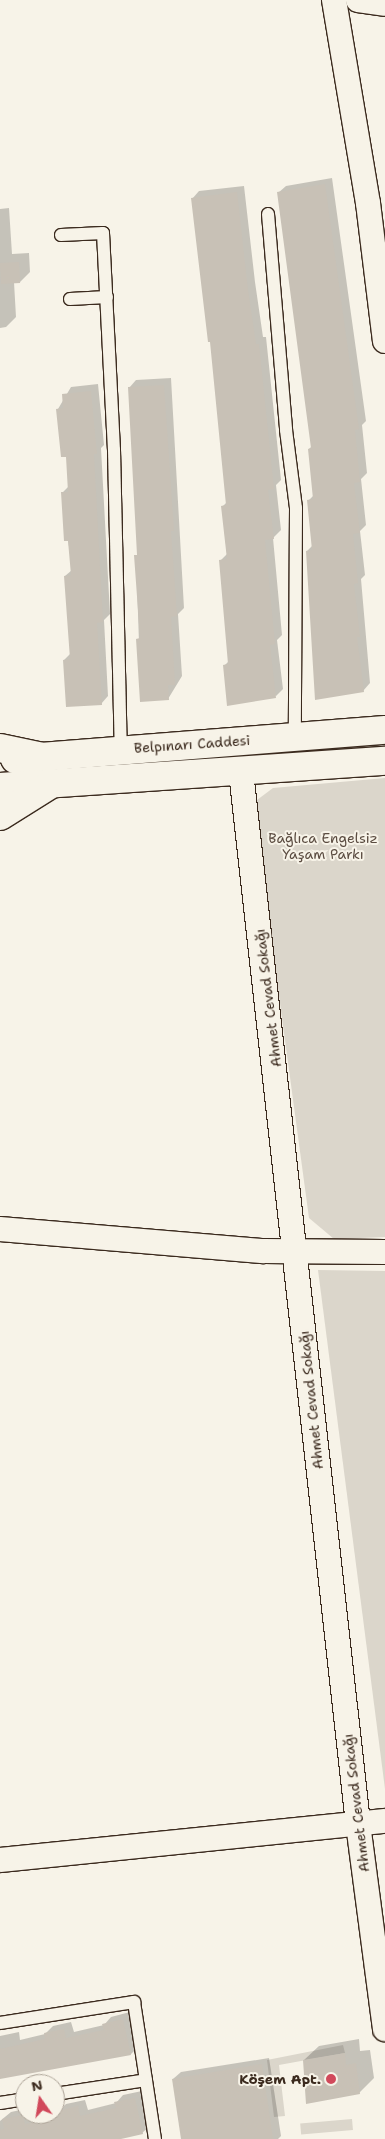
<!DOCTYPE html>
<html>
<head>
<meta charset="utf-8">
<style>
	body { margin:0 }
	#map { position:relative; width:385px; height:2139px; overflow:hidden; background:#f7f3e8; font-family:"Shantell Sans",sans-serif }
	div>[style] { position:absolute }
	.green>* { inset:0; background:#dbd6cb; transform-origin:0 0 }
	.shadow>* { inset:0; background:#0003 }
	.building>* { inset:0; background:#c8c1b6; transform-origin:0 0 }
	.roads { filter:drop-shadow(1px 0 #3b2a1e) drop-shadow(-1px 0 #3b2a1e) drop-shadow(0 1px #3b2a1e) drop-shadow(0 -1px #3b2a1e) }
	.service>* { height:12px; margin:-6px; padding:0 6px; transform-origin:6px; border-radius:6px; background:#f7f3e8 }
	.minor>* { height:24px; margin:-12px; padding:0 12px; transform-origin:12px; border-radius:12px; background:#f7f3e8 }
	.tertiary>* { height:28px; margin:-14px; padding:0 14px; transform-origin:14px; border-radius:14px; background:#f7f3e8 }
	.secondary>* { height:28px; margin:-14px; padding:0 14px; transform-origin:14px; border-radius:14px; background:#f7f3e8 }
	.dots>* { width:14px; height:14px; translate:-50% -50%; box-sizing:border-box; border:2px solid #f7f3e8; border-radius:50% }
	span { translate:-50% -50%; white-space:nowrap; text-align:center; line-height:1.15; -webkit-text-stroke:4px #f7f3e8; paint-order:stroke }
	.street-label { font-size:14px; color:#3b2a1e }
	.park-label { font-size:14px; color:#5b4c41 }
	.poi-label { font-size:14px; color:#3b2a1e; font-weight:700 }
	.right { translate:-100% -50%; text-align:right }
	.north { position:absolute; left:15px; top:2074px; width:50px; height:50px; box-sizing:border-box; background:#f7f3e8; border:1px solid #aca397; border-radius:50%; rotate:347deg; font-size:14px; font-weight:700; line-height:20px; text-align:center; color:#3b2a1e }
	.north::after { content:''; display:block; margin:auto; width:18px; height:22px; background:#d1495b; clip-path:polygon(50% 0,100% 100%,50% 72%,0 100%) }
</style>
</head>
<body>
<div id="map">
	<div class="green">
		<i style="clip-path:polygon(385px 778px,385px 1237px,334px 1239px,309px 1218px,253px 803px,273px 788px)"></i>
		<i style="clip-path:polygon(318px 1270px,385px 1271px,385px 1789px)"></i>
		<i style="clip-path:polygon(343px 2045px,345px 2053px,279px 2065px,285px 2116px,274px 2117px,267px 2060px)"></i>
		<i style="left:352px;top:2119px;width:11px;height:52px;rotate:85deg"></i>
	</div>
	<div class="shadow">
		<i style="clip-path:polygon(332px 178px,366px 421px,362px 425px,367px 473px,361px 479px,366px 525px,360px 531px,365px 575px,361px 579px,370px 683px,363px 691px,307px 551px,313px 545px,308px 501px,314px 495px,309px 449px,312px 446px,278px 193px,286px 186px)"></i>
		<i style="clip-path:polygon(244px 186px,255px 282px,263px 337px,266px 337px,281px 480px,276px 485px,281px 530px,273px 538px,282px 635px,277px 640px,283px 689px,276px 696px,225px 665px,229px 661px,220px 561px,227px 554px,222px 507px,227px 502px,212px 341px,192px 199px,199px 191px)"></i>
		<i style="clip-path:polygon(9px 208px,12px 254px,29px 253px,30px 272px,20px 282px,14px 282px,16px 317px,6px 327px,0 328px,0 209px)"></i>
		<i style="clip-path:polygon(171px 378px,184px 608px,178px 614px,182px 676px,168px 699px,141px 701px,136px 556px,139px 553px,129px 388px,136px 380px)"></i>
		<i style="clip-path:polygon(98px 384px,104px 445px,101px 448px,110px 614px,104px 620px,108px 696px,101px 704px,64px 660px,71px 653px,65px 576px,72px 570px,62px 493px,69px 486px,67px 455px,58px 409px,71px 387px)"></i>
		<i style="clip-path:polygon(130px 2012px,138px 2047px,131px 2054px,0 2078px,0 2036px,19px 2032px,20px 2040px,45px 2034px,53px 2026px,71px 2022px,74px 2032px,104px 2025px,111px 2017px)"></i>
		<i style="clip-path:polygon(359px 2039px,360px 2051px,370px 2050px,374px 2078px,359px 2093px,304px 2060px,319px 2046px)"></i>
		<i style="clip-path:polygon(269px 2058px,281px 2136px,278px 2139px,182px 2139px,173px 2079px,181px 2072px)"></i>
		<i style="clip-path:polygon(142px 2091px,150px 2126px,142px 2133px,115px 2139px,0 2139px,0 2121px,11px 2112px,25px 2109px,25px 2114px,31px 2114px,32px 2118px,55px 2114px,66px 2104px,85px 2100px,88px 2110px,116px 2103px,123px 2095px)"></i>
	</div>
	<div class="building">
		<i style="clip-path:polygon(325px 184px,359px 429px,355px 430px,360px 482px,354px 483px,360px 533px,353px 534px,358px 583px,354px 584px,360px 637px,357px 637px,364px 692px,315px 700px,306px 551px,312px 550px,307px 500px,313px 499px,308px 449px,311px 448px,277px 192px)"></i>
		<i style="clip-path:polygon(237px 192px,248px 290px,256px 344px,259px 344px,274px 489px,268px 490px,274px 539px,265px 540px,275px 644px,270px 645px,276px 698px,227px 706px,223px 665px,228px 664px,219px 560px,227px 559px,221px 506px,226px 505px,210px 342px,208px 342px,191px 198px)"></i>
		<i style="left:19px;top:262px;width:21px;height:19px;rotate:87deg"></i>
		<i style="clip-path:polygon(164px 385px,174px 531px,171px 531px,177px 616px,171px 617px,175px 685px,168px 685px,169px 700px,140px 702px,136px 639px,140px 638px,134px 555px,137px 555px,128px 387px)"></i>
		<i style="clip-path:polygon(91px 391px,97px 454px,94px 454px,103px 622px,97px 623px,102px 705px,66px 707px,63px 660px,70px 659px,64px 576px,71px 575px,68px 541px,64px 541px,61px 492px,68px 492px,66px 457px,61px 457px,56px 409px,63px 408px,62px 394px)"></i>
		<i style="clip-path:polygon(123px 2019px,131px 2055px,0 2079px,0 2049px,45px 2039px,44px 2033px,64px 2029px,66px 2038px,104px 2030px,102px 2024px)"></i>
		<i style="clip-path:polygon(345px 2053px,346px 2065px,356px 2063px,360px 2094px,306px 2104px,303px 2060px)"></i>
		<i style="clip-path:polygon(262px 2064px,273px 2139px,181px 2139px,172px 2079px)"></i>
		<i style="clip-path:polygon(135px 2098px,143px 2134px,121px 2139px,0 2139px,0 2130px,4px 2129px,2px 2119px,23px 2115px,25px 2124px,59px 2117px,58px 2111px,78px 2106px,80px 2116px,116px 2108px,114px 2102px)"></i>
	</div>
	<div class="roads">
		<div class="service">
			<i style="left:268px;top:214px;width:217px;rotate:85.2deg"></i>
			<i style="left:286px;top:430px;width:79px;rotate:82.7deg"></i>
			<i style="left:296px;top:508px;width:229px;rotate:90.3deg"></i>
			<i style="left:61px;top:235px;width:42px;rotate:-2.7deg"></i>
			<i style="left:103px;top:233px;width:217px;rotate:87.1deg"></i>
			<i style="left:114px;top:450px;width:299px;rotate:88.7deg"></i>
			<i style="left:70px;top:299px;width:37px;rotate:-3deg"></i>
			<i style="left:0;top:2023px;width:136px;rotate:-8.9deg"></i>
			<i style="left:134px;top:2002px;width:139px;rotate:81.3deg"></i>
			<i style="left:55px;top:2094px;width:92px;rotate:-8.7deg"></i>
			<i style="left:0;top:2103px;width:25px;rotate:-9deg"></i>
		</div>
		<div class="minor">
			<i style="left:334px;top:0;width:206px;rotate:80.5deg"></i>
			<i style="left:368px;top:203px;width:139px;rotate:83deg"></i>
			<i style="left:358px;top:0;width:27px;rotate:8deg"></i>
			<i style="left:241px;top:772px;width:1058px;rotate:83.65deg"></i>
			<i style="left:358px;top:1824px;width:207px;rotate:82.5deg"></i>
			<i style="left:0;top:1229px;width:265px;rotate:4.8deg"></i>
			<i style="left:264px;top:1251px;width:121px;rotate:0.5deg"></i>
			<i style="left:0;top:1860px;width:387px;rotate:-5.8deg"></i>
		</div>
		<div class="tertiary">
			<i style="left:15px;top:759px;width:371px;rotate:-4.5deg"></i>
			<i style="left:0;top:787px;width:386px;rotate:-3.9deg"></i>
		</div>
		<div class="secondary">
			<i style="left:0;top:748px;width:40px;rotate:12deg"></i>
			<i style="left:0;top:816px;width:62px;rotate:-31.9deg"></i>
		</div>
	</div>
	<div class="dots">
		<i style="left:331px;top:2079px;background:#d1495b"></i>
	</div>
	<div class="street-label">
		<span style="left:192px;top:744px;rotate:-4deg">Belpınarı Caddesi</span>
		<span style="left:268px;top:998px;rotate:-97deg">Ahmet Cevad Sokağı</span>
		<span style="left:311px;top:1400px;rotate:-96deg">Ahmet Cevad Sokağı</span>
		<span style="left:356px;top:1803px;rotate:-97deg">Ahmet Cevad Sokağı</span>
	</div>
	<div class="park-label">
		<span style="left:323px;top:846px">Bağlıca Engelsiz<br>Yaşam Parkı</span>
	</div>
	<div class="poi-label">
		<span class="right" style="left:321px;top:2079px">Köşem Apt.</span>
	</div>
	<div class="north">N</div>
</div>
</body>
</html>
